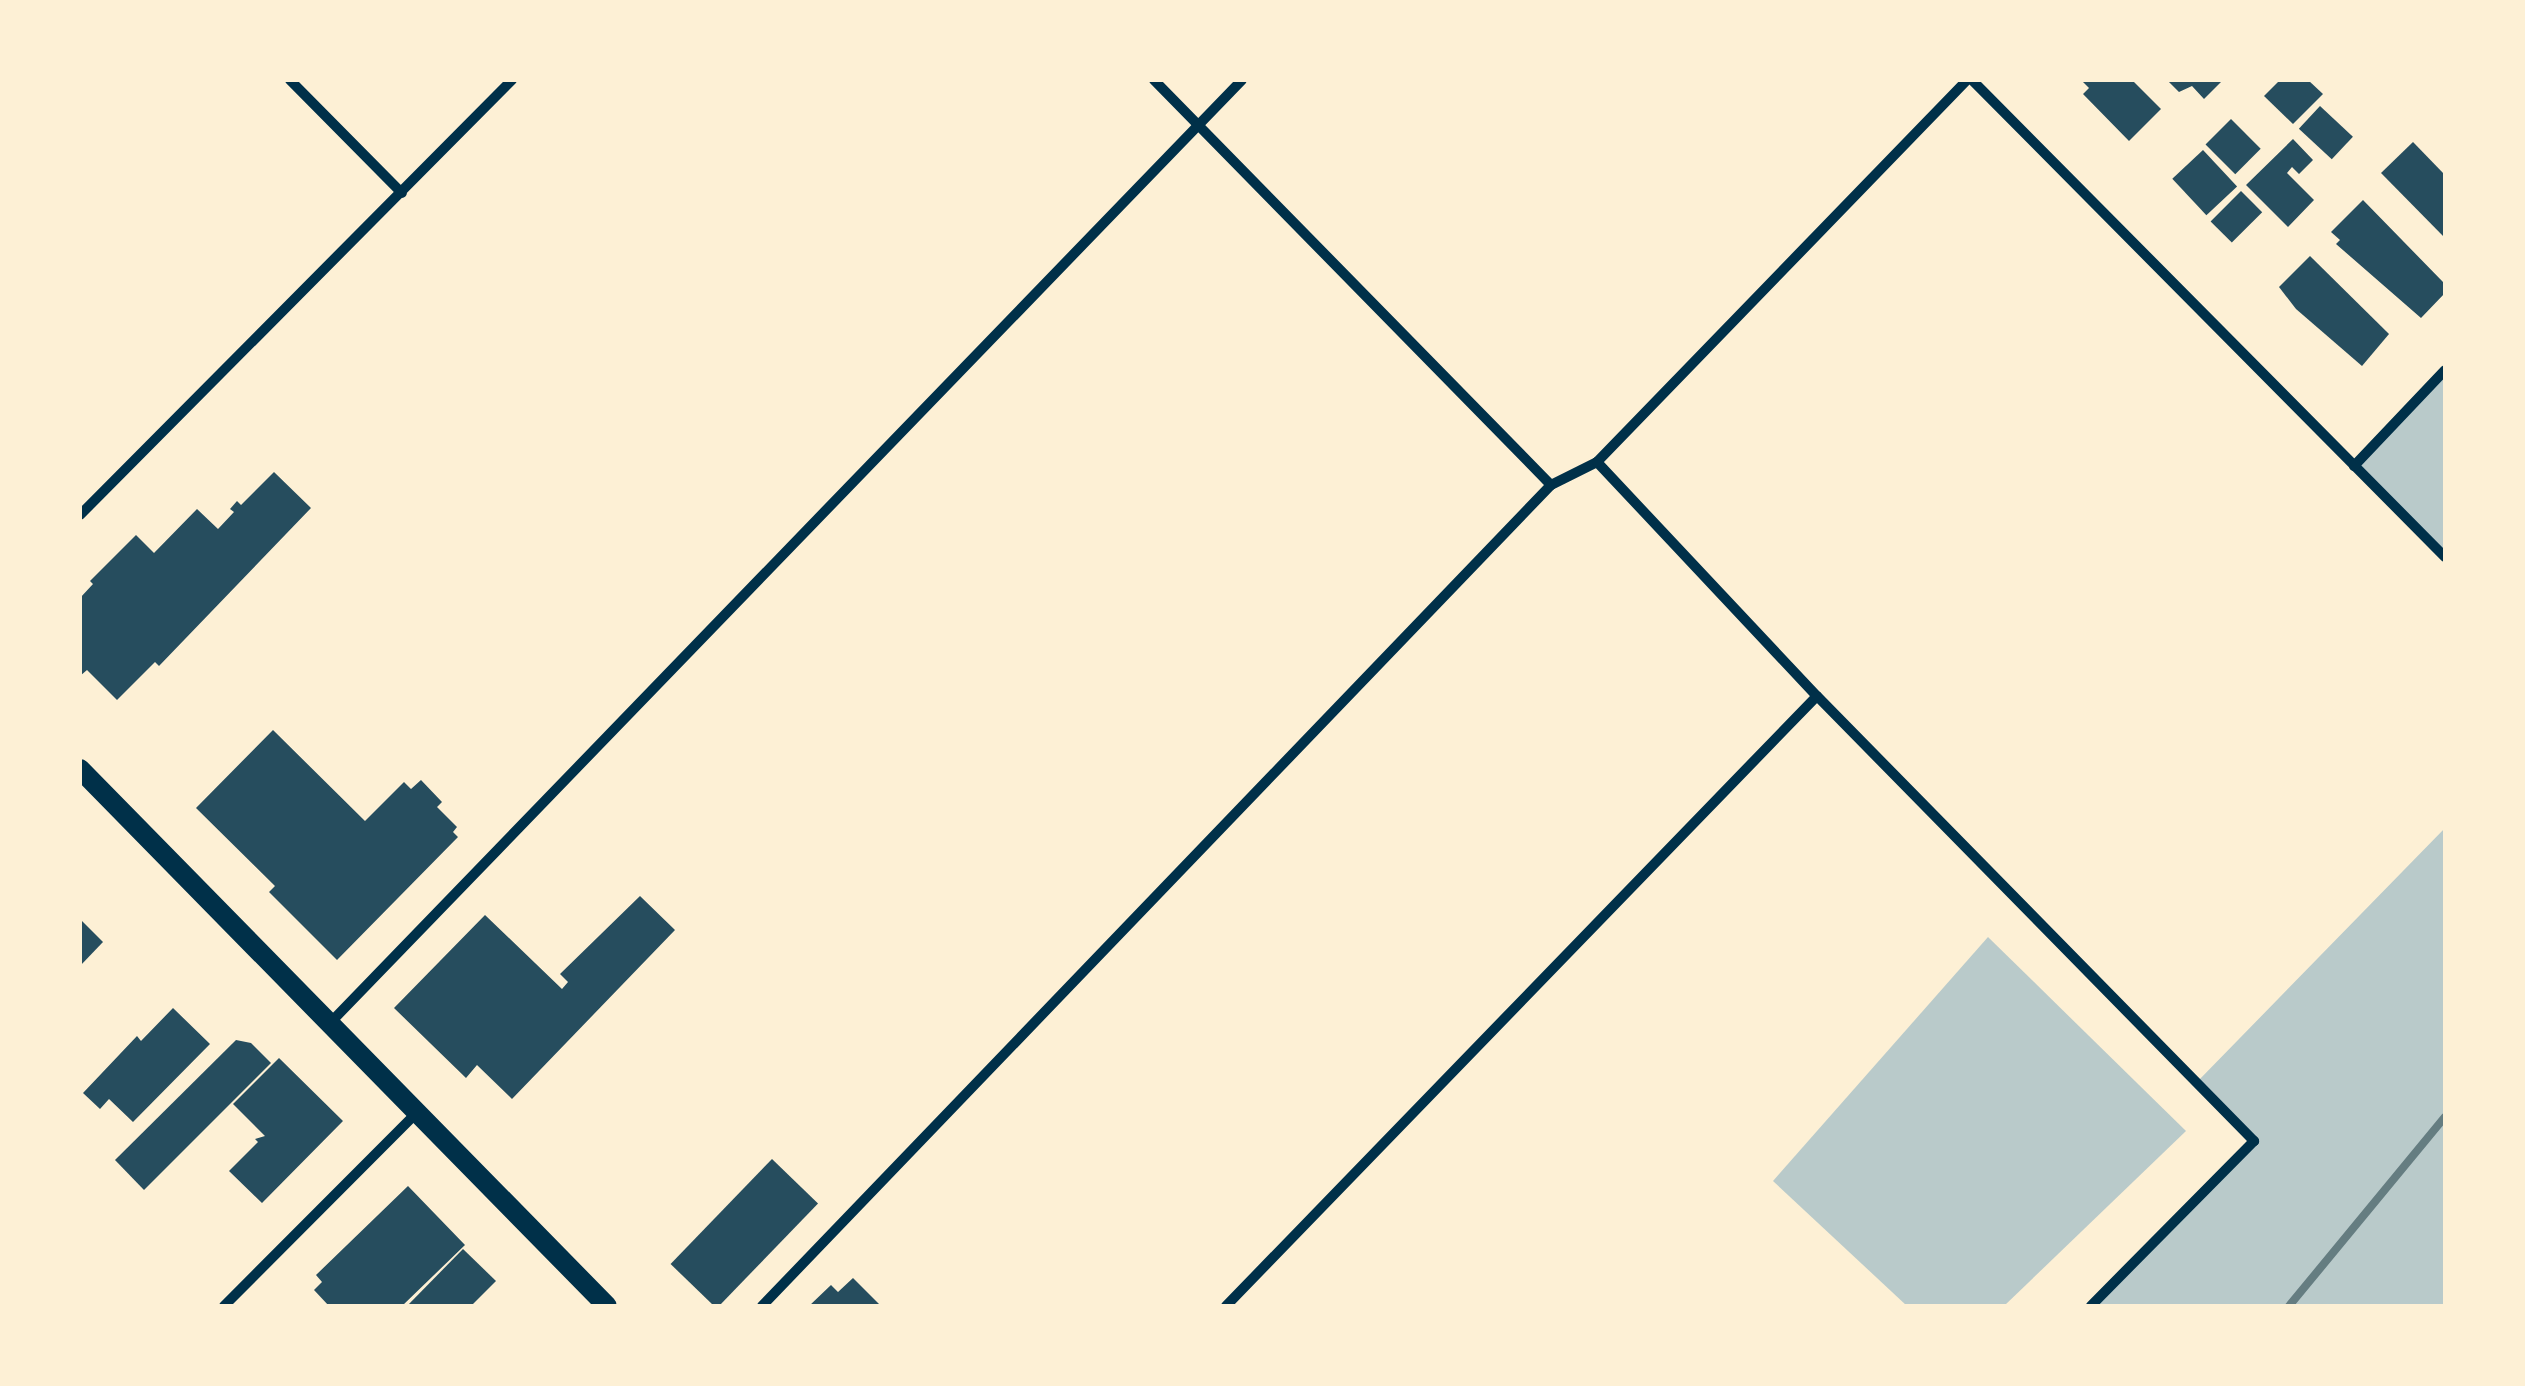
<!DOCTYPE html>
<html>
<head>
<meta charset="utf-8">
<style>
	body { margin:0 }
	#map { position:relative; width:2525px; height:1386px; overflow:hidden; background:#fdf0d5; font-family:"PT Sans Narrow",sans-serif }
	div>[style] { position:absolute }
	.green>* { inset:0; background:#b9caca }
	.building>* { inset:0; background:#264d5e; transform-origin:0 0 }
	.minor>* { height:10px; margin:-5px; padding:0 5px; transform-origin:5px; border-radius:5px; background:#003049 }
	.secondary>* { height:20px; margin:-10px; padding:0 10px; transform-origin:10px; border-radius:10px; background:#003049 }
	.rail>* { height:8px; margin:-4px; padding:0 4px; transform-origin:4px; border-radius:4px; background:#657d81 }
	span { translate:-50% -50%; white-space:nowrap; text-align:center; line-height:1.15; -webkit-text-stroke:8px #fdf0d5; paint-order:stroke }
	.frame { position:absolute; inset:0; border:82px solid #fdf0d5; pointer-events:none }
</style>
</head>
<body>
<div id="map">
	<div class="green">
		<i style="clip-path:polygon(2445px 370px,2445px 557px,2354px 466px)"></i>
		<i style="clip-path:polygon(2445px 828px,2445px 1306px,2091px 1306px,2254px 1141px,2197px 1082px)"></i>
		<i style="clip-path:polygon(1988px 937px,2186px 1131px,2004px 1306px,1907px 1306px,1773px 1181px)"></i>
	</div>
	<div class="building">
		<i style="clip-path:polygon(2081px 80px,2132px 80px,2161px 109px,2129px 141px,2083px 94px,2089px 88px)"></i>
		<i style="clip-path:polygon(2167px 80px,2223px 80px,2204px 99px,2192px 86px,2179px 92px)"></i>
		<i style="clip-path:polygon(2280px 80px,2308px 80px,2323px 94px,2293px 124px,2264px 96px)"></i>
		<i style="left:2320px;top:106px;width:45px;height:31px;rotate:43deg"></i>
		<i style="left:2231px;top:119px;width:42px;height:36px;rotate:45deg"></i>
		<i style="clip-path:polygon(2293px 139px,2313px 160px,2299px 174px,2292px 167px,2287px 173px,2314px 200px,2288px 227px,2246px 185px)"></i>
		<i style="clip-path:polygon(2413px 142px,2445px 175px,2445px 238px,2381px 173px)"></i>
		<i style="left:2203px;top:150px;width:50px;height:42px;rotate:47deg"></i>
		<i style="left:2241px;top:191px;width:30px;height:43px;rotate:45deg"></i>
		<i style="clip-path:polygon(2363px 200px,2443px 282px,2445px 293px,2421px 318px,2336px 244px,2340px 240px,2331px 232px)"></i>
		<i style="clip-path:polygon(2310px 256px,2389px 334px,2362px 366px,2296px 309px,2279px 287px)"></i>
		<i style="clip-path:polygon(274px 472px,311px 508px,159px 666px,155px 662px,117px 700px,87px 670px,80px 676px,80px 598px,93px 584px,90px 581px,136px 535px,154px 553px,197px 509px,218px 529px,234px 512px,230px 509px,237px 501px,241px 505px)"></i>
		<i style="clip-path:polygon(273px 730px,365px 821px,404px 782px,411px 789px,421px 780px,442px 802px,437px 807px,457px 827px,453px 832px,458px 837px,337px 960px,269px 892px,275px 886px,196px 808px)"></i>
		<i style="clip-path:polygon(640px 896px,675px 930px,512px 1099px,477px 1065px,466px 1078px,394px 1008px,485px 915px,562px 989px,568px 982px,560px 974px)"></i>
		<i style="clip-path:polygon(80px 919px,103px 942px,80px 966px)"></i>
		<i style="clip-path:polygon(173px 1008px,210px 1044px,133px 1122px,109px 1099px,100px 1109px,83px 1093px,137px 1036px,141px 1041px)"></i>
		<i style="clip-path:polygon(236px 1040px,251px 1043px,271px 1063px,144px 1190px,115px 1160px)"></i>
		<i style="clip-path:polygon(279px 1058px,343px 1121px,262px 1203px,229px 1171px,258px 1142px,255px 1139px,265px 1136px,233px 1104px)"></i>
		<i style="left:772px;top:1159px;width:64px;height:146px;rotate:44deg"></i>
		<i style="clip-path:polygon(408px 1186px,465px 1245px,402px 1306px,329px 1306px,314px 1290px,322px 1282px,316px 1275px)"></i>
		<i style="clip-path:polygon(463px 1249px,496px 1281px,471px 1306px,407px 1306px)"></i>
		<i style="clip-path:polygon(853px 1278px,881px 1306px,809px 1306px,831px 1285px,838px 1292px)"></i>
	</div>
	<div class="minor">
		<i style="left:290px;top:80px;width:159px;rotate:45.3deg"></i>
		<i style="left:1154px;top:80px;width:567px;rotate:45.57deg"></i>
		<i style="left:1972px;top:80px;width:672px;rotate:45.24deg"></i>
		<i style="left:1597px;top:462px;width:321px;rotate:46.8deg"></i>
		<i style="left:1817px;top:696px;width:624px;rotate:45.52deg"></i>
		<i style="left:2254px;top:1141px;width:232px;rotate:134.7deg"></i>
		<i style="left:2354px;top:466px;width:132px;rotate:-46.5deg"></i>
		<i style="left:80px;top:515px;width:613px;rotate:-45.2deg"></i>
		<i style="left:332px;top:1021px;width:1309px;rotate:-45.96deg"></i>
		<i style="left:224px;top:1306px;width:274px;rotate:-45.1deg"></i>
		<i style="left:762px;top:1306px;width:1139px;rotate:-46.14deg"></i>
		<i style="left:1551px;top:485px;width:51px;rotate:-26.6deg"></i>
		<i style="left:1597px;top:462px;width:532px;rotate:-45.91deg"></i>
		<i style="left:1226px;top:1306px;width:849px;rotate:-45.91deg"></i>
	</div>
	<div class="secondary">
		<i style="left:80px;top:769px;width:752px;rotate:45.54deg"></i>
	</div>
	<div class="rail">
		<i style="left:2289px;top:1306px;width:245px;rotate:-50.5deg"></i>
	</div>
	<div class="frame"></div>
</div>
</body>
</html>
